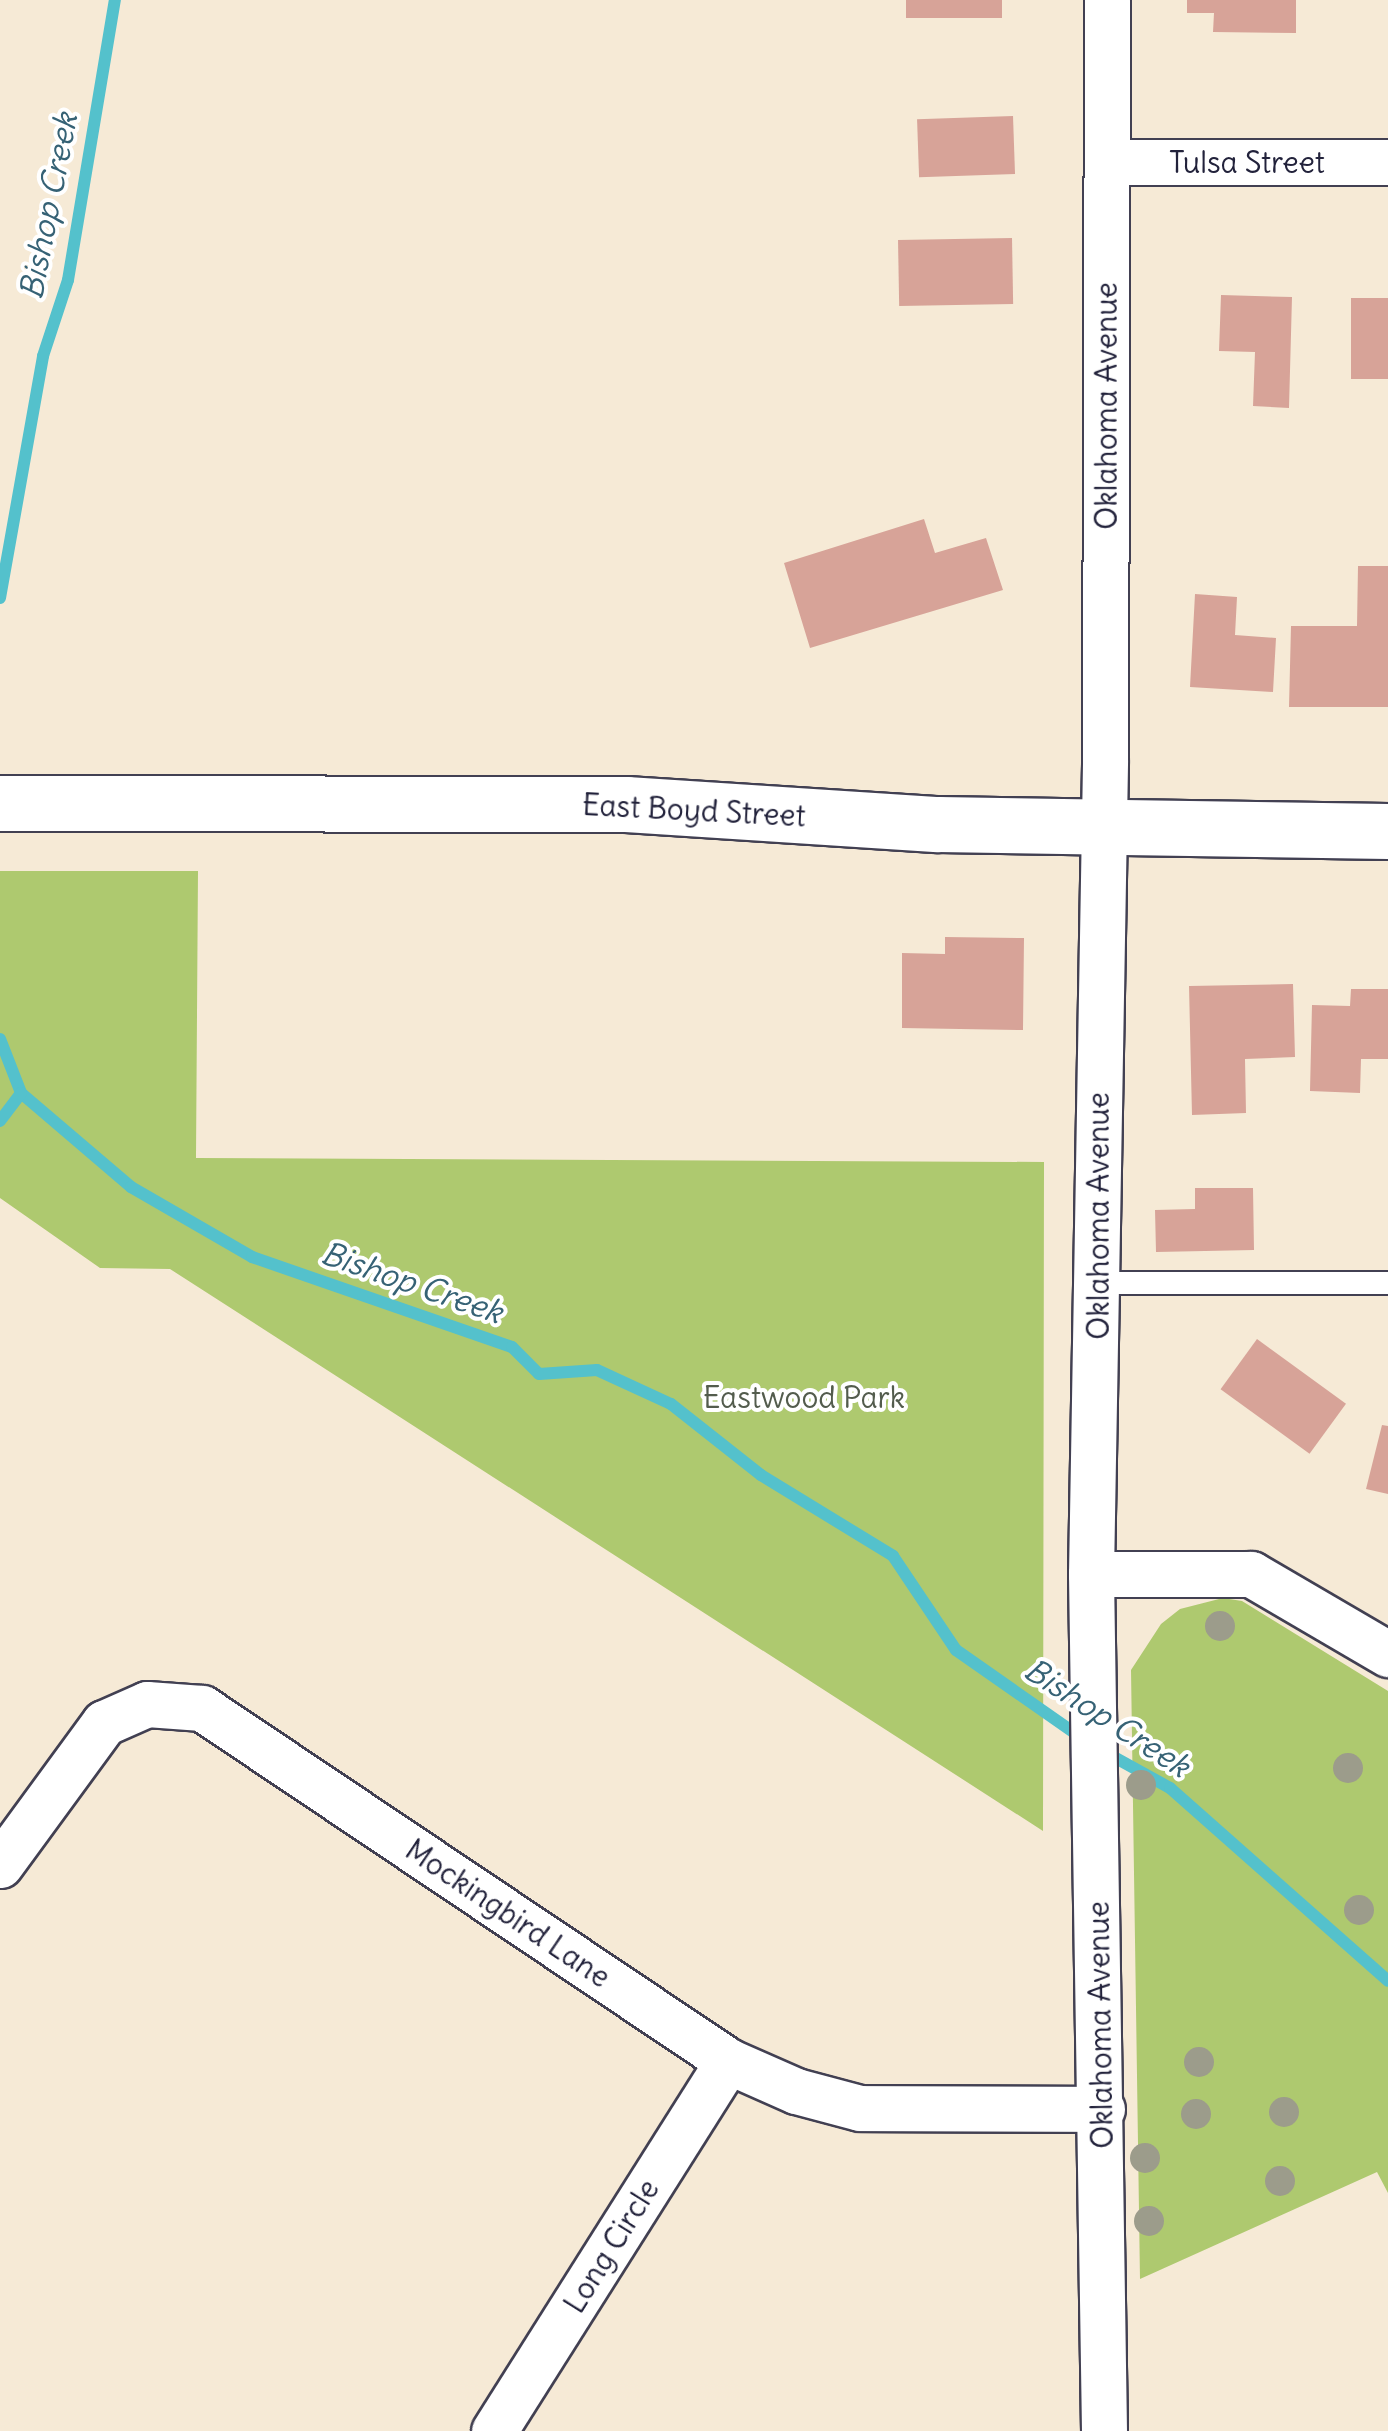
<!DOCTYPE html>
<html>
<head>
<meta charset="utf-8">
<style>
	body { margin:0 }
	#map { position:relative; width:1388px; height:2431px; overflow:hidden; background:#f6ead6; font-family:Delius,sans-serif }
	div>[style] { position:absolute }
	.green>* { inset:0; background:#aec96f }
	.stream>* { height:12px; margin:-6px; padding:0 6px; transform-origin:6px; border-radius:6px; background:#54c1cc }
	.building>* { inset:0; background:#d7a398; transform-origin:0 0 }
	.roads { filter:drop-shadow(2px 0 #424052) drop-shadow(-2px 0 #424052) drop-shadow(0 2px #424052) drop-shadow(0 -2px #424052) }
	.service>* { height:22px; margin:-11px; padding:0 11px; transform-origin:11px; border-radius:11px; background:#fff }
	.minor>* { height:45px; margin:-22.5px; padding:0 22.5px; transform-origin:22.5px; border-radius:22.5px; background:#fff }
	.tertiary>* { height:55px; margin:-27.5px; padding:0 27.5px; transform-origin:27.5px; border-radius:27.5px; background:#fff }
	.trees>* { width:30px; height:30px; margin:-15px; border-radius:50%; background:#9c9c8b }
	span { translate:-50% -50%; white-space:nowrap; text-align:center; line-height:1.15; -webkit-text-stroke:8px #fff; paint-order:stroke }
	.street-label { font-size:30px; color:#22223b }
	.park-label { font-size:30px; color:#535c4d }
	.water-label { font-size:32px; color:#366275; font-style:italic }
</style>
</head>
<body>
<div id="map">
	<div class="green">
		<i style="clip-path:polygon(0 871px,198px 871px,196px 1158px,1044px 1162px,1043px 1831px,170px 1269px,100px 1268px,0 1198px)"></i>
		<i style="clip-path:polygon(1223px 1598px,1242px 1601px,1388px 1691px,1388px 2193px,1377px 2172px,1140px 2279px,1131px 1670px,1161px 1624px,1180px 1609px)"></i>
	</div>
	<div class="stream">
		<i style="left:0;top:598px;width:246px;rotate:-79.9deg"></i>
		<i style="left:43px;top:356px;width:80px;rotate:-71.8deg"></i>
		<i style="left:68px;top:280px;width:284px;rotate:-80.5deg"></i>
		<i style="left:0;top:1039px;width:58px;rotate:68.7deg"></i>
		<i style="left:21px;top:1093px;width:145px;rotate:40.5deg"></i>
		<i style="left:131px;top:1187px;width:140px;rotate:30deg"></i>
		<i style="left:252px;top:1257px;width:275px;rotate:19.1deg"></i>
		<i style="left:512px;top:1347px;width:38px;rotate:45deg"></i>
		<i style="left:539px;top:1374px;width:58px;rotate:-3.9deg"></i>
		<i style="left:597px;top:1370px;width:81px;rotate:24.7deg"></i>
		<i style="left:671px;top:1404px;width:115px;rotate:38.3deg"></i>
		<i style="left:761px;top:1475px;width:155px;rotate:31.5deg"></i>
		<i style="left:893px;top:1556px;width:113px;rotate:56.2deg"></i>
		<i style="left:956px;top:1650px;width:159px;rotate:35deg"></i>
		<i style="left:0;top:1121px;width:35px;rotate:-53deg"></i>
		<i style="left:1103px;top:1751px;width:77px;rotate:28.9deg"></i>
		<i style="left:1170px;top:1788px;width:291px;rotate:41.5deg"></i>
	</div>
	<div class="building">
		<i style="left:906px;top:0;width:96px;height:18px"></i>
		<i style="clip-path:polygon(1187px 0,1296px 0,1296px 33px,1213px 32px,1214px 13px,1187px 13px)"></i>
		<i style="left:1013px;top:116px;width:58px;height:96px;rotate:88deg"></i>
		<i style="left:1012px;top:238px;width:66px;height:114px;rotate:89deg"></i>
		<i style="clip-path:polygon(1221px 295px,1292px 297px,1289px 408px,1253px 406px,1255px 352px,1219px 351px)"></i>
		<i style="left:1351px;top:298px;width:37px;height:81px"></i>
		<i style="clip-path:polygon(924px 519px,935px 553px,986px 538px,1003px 590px,810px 648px,784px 563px)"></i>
		<i style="clip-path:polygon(1358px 566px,1388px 566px,1388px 707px,1289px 707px,1291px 626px,1357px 626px)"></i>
		<i style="clip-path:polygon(1195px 594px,1237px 597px,1235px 635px,1276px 638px,1273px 692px,1190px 687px)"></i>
		<i style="clip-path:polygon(945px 937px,1024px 938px,1023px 1030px,902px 1028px,902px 953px,945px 954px)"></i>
		<i style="clip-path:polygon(1293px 984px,1295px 1057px,1245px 1059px,1246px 1113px,1192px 1115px,1189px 986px)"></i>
		<i style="clip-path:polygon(1351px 989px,1388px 989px,1388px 1059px,1361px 1059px,1360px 1093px,1310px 1091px,1312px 1005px,1350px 1006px)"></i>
		<i style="clip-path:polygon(1195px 1188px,1253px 1188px,1254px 1250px,1156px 1252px,1155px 1210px,1195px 1209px)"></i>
		<i style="left:1257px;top:1339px;width:110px;height:62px;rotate:36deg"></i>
		<i style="clip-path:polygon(1382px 1425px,1388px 1426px,1388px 1494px,1366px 1489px)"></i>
	</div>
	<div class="roads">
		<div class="service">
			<i style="left:1098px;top:1283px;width:290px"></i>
		</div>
		<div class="minor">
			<i style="left:1107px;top:162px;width:281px"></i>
			<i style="left:1091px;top:1574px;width:160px"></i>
			<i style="left:1251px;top:1574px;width:159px;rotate:30.3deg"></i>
			<i style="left:0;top:1865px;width:176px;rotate:-53.8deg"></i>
			<i style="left:104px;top:1723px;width:47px;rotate:-23.8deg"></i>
			<i style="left:147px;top:1704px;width:55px;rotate:4.2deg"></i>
			<i style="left:202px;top:1708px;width:633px;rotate:33.87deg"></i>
			<i style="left:728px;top:2061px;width:74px;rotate:23.8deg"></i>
			<i style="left:796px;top:2091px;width:66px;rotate:14.9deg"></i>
			<i style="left:860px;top:2108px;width:242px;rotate:0.2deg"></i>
			<i style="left:494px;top:2431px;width:438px;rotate:-57.7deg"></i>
			<i style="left:1104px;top:2431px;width:857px;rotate:-90.87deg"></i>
			<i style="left:1091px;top:1574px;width:814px;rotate:-89.01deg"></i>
			<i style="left:1105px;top:760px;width:760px;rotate:-89.85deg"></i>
		</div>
		<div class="tertiary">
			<i style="left:0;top:803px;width:626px;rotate:0.09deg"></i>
			<i style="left:626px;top:804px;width:313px;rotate:3.7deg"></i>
			<i style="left:938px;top:824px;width:450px;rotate:0.9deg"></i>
		</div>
	</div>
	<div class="trees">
		<i style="left:1220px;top:1626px"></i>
		<i style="left:1348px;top:1768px"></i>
		<i style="left:1141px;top:1785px"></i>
		<i style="left:1359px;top:1910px"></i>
		<i style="left:1199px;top:2062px"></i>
		<i style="left:1284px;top:2112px"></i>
		<i style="left:1196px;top:2114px"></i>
		<i style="left:1145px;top:2158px"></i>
		<i style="left:1280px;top:2181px"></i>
		<i style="left:1149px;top:2221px"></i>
	</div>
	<div class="street-label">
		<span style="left:1247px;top:162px">Tulsa Street</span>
		<span style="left:1106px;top:406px;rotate:-90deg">Oklahoma Avenue</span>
		<span style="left:694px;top:810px;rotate:3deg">East Boyd Street</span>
		<span style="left:1098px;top:1216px;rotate:-90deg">Oklahoma Avenue</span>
		<span style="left:508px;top:1913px;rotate:34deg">Mockingbird Lane</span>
		<span style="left:1100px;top:2025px;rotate:-91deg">Oklahoma Avenue</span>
		<span style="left:611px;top:2246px;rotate:-58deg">Long Circle</span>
	</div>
	<div class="park-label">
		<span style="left:804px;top:1397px">Eastwood Park</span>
	</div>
	<div class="water-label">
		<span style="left:49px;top:206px;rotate:-79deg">Bishop Creek</span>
		<span style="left:412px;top:1283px;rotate:19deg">Bishop Creek</span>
		<span style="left:1107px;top:1718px;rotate:33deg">Bishop Creek</span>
	</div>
</div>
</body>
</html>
